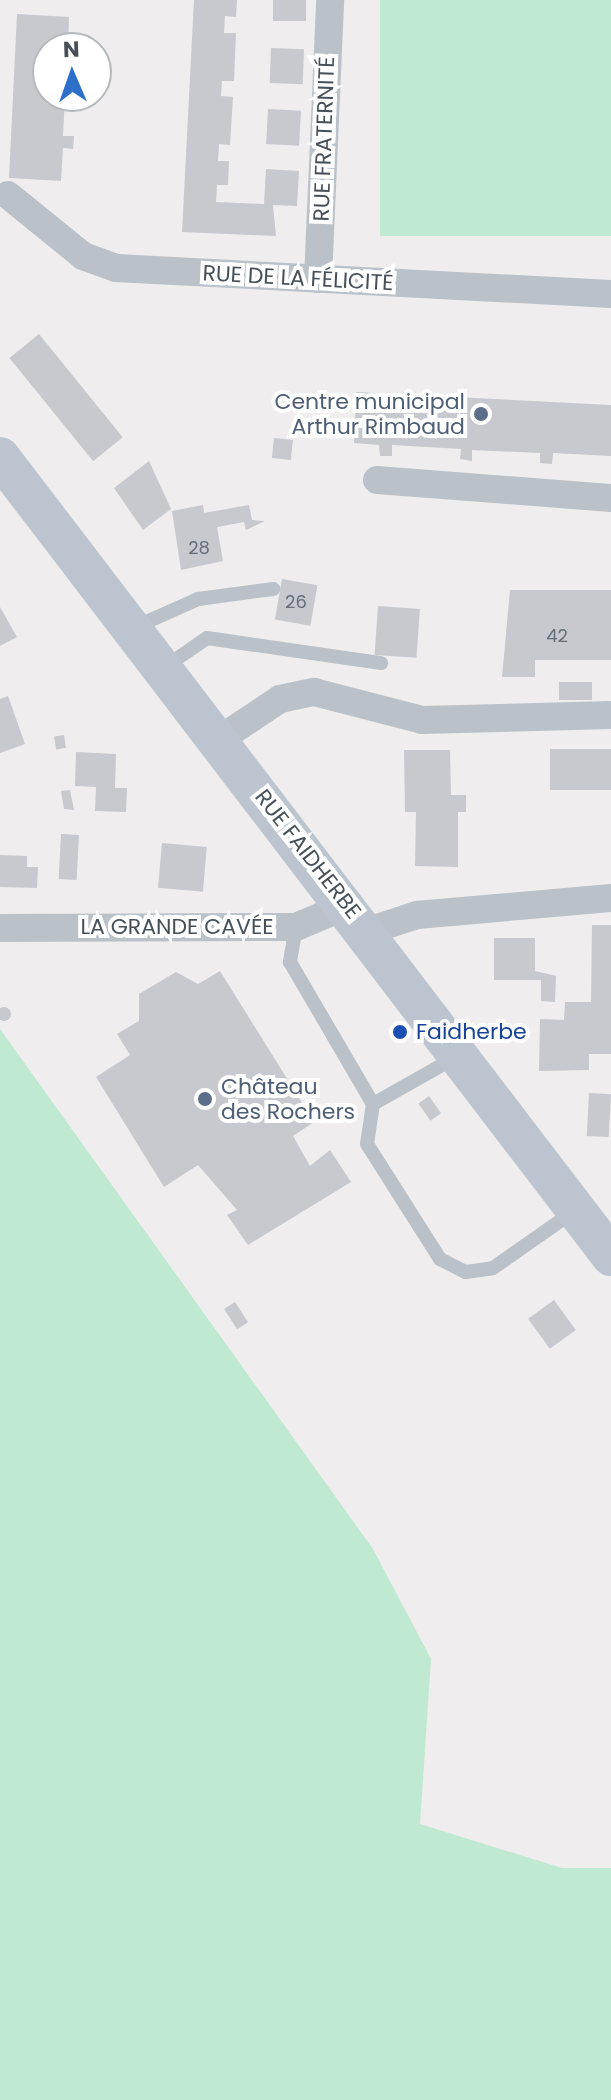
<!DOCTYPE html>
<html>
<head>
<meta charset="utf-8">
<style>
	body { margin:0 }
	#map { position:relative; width:611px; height:2100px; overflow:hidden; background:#efeded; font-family:Poppins,sans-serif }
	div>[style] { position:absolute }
	.green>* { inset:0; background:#bfe9d0; transform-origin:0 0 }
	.building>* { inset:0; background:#c7c9cf; transform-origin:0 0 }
	.round { border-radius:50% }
	.service>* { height:14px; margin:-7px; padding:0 7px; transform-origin:7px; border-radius:7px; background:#bac1c8 }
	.minor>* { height:28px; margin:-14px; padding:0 14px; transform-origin:14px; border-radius:14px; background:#bac1c8 }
	.secondary>* { height:40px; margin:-20px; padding:0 20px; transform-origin:20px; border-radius:20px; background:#bcc5cf }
	.dots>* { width:22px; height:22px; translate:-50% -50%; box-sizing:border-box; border:4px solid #fff; border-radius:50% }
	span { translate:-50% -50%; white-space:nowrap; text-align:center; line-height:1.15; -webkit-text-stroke:8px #fff; paint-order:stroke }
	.number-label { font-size:18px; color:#676e76 }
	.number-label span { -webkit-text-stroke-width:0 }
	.street-label { font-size:22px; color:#475058 }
	.service-label { font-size:22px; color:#4e5e75 }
	.right { translate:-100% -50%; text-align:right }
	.left { translate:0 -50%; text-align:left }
	.transit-label { font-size:22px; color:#164399 }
	.north { position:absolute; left:32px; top:32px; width:80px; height:80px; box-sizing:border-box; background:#fff; border:2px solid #b5b9bc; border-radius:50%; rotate:358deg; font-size:22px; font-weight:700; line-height:32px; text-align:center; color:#475058 }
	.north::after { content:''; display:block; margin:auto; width:28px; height:36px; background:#2c70ca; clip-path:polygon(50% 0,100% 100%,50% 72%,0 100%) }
</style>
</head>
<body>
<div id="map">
	<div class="green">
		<i style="left:380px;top:0;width:231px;height:236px"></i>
		<i style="clip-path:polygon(0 1029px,373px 1549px,431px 1659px,420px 1824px,562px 1868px,611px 1868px,611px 2100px,0 2100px)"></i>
	</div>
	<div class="building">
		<i style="clip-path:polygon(194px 0,237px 0,236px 17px,225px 16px,224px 33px,236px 33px,234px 81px,222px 81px,221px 96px,233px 97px,230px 145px,219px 144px,218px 161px,229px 161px,228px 185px,217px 185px,216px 202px,264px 204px,266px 169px,299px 171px,297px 206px,273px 205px,276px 236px,182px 232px)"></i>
		<i style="left:273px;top:0;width:33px;height:21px"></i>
		<i style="clip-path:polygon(17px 14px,69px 17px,68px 48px,48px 48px,48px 96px,65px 96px,63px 136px,74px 136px,73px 149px,63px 148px,61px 181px,9px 178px)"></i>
		<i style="left:271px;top:48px;width:33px;height:35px;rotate:2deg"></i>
		<i style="left:268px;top:109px;width:33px;height:35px;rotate:3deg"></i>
		<i style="left:39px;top:334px;width:133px;height:38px;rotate:51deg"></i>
		<i style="clip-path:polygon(356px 392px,611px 405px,611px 456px,553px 453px,552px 464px,540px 463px,540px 453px,472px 450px,472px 461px,460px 459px,461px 449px,392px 445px,392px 456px,380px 456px,379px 445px,354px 443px)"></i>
		<i style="left:274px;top:438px;width:19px;height:20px;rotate:6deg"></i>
		<i style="clip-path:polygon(149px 461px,171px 509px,143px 530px,114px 488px)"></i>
		<i style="clip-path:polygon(203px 505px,204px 513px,249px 505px,252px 520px,265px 521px,246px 530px,244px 522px,217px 527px,223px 561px,181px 570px,172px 511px)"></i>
		<i style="left:282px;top:579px;width:36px;height:41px;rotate:10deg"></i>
		<i style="clip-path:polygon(510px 590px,611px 590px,611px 660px,535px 660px,535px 677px,502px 677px)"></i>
		<i style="left:378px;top:606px;width:42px;height:49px;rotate:4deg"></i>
		<i style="clip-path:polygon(0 607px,17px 637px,0 646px)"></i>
		<i style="left:559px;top:682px;width:33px;height:18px"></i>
		<i style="clip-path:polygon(8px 696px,25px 744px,0 753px,0 699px)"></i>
		<i style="left:64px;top:735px;width:13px;height:10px;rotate:81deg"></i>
		<i style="left:550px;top:749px;width:61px;height:41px"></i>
		<i style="clip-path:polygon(404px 750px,450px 750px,451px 795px,466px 795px,466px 812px,458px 812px,458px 867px,415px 866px,416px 812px,405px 812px)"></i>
		<i style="clip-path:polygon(76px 752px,116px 754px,115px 788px,127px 788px,126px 812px,95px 811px,96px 787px,75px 786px)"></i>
		<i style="clip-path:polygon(70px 790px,74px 810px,64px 809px,61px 791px)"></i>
		<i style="left:61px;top:834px;width:18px;height:45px;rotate:3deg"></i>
		<i style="left:162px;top:843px;width:45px;height:45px;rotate:5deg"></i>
		<i style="clip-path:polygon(0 855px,27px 856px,27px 867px,38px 867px,37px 888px,0 887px)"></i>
		<i style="clip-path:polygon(592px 925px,611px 925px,611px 1054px,589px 1054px,589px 1070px,539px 1071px,540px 1019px,564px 1020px,565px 1002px,591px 1002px)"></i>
		<i style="clip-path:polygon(494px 938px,535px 938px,535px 971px,556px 976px,555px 1002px,541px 1001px,541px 980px,494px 980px)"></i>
		<i style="clip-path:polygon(220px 971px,314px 1122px,293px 1136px,310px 1166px,330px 1150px,351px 1182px,248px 1245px,227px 1215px,237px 1210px,198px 1165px,164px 1187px,96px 1077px,130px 1055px,117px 1034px,139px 1021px,139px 994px,176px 972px,198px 984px)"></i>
		<i class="round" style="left:-3px;top:1007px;width:14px;height:14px"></i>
		<i style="left:589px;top:1093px;width:22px;height:43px;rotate:3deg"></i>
		<i style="left:429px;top:1096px;width:21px;height:13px;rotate:55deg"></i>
		<i style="left:554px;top:1300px;width:37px;height:32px;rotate:54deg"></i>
		<i style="left:235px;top:1302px;width:24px;height:13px;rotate:57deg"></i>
	</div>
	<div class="service">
		<i style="left:133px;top:628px;width:71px;rotate:-24deg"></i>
		<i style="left:198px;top:599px;width:76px;rotate:-7.6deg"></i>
		<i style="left:165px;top:667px;width:51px;rotate:-34.6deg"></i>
		<i style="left:207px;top:638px;width:176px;rotate:8.2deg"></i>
		<i style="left:296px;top:927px;width:36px;rotate:100deg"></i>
		<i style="left:290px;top:962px;width:164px;rotate:59.7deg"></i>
		<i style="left:373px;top:1104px;width:40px;rotate:98.5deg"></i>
		<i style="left:367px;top:1144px;width:136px;rotate:57.6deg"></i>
		<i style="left:440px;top:1259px;width:29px;rotate:27deg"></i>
		<i style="left:466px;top:1272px;width:27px;rotate:-8deg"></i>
		<i style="left:493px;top:1268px;width:98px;rotate:-35deg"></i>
		<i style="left:373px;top:1104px;width:95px;rotate:-29.5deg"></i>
	</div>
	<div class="minor">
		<i style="left:8px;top:195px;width:97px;rotate:39.1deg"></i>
		<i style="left:83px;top:256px;width:35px;rotate:20deg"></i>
		<i style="left:116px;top:268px;width:496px;rotate:3deg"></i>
		<i style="left:318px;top:279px;width:279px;rotate:-87.5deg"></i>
		<i style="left:377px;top:480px;width:235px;rotate:4.4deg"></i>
		<i style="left:220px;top:739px;width:72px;rotate:-33.7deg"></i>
		<i style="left:280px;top:699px;width:35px;rotate:-12deg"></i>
		<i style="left:314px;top:692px;width:112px;rotate:14.5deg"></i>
		<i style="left:422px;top:720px;width:189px;rotate:-1.5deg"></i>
		<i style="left:0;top:928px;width:296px;rotate:-0.2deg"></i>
		<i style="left:296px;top:927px;width:56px;rotate:-22.9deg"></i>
		<i style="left:368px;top:931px;width:52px;rotate:-18.1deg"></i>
		<i style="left:417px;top:915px;width:195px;rotate:-5deg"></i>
	</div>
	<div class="secondary">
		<i style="left:0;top:457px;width:1006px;rotate:52.59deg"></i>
	</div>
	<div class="dots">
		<i style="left:481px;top:414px;background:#5c6f8a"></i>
		<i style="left:400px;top:1032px;background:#1a4fb4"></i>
		<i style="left:205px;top:1099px;background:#5c6f8a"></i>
	</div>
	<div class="number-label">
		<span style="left:199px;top:548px">28</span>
		<span style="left:296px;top:602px">26</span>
		<span style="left:557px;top:636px">42</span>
	</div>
	<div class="street-label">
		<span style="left:324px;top:139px;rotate:-88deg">RUE FRATERNITÉ</span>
		<span style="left:298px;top:278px;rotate:3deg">RUE DE LA FÉLICITÉ</span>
		<span style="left:308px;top:854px;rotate:52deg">RUE FAIDHERBE</span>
		<span style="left:177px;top:927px">LA GRANDE CAVÉE</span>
	</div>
	<div class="service-label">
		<span class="right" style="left:465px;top:414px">Centre municipal<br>Arthur Rimbaud</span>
		<span class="left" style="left:221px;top:1099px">Château<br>des Rochers</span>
	</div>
	<div class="transit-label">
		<span class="left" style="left:416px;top:1032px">Faidherbe</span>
	</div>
	<div class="north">N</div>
</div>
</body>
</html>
